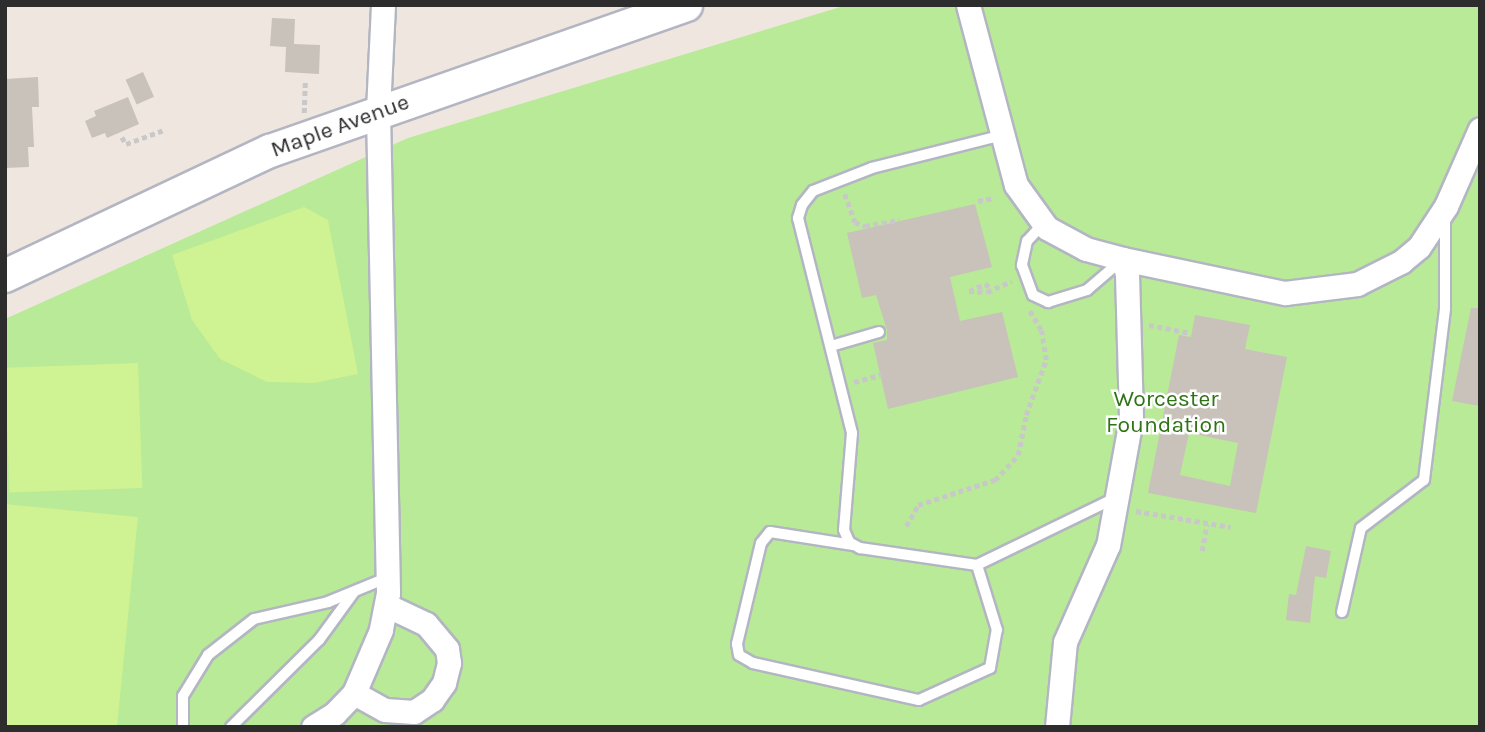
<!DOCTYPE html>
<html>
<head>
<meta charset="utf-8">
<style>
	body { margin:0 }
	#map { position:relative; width:1485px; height:732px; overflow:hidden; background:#efe7df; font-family:Karla,sans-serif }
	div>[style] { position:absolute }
	.green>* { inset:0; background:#b8ea97 }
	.pitch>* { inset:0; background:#cff292; transform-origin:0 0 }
	.building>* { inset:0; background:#c8c2ba; transform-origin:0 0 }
	.path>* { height:4.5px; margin-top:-2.25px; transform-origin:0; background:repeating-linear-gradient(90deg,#c8c8c8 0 5px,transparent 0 8.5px) }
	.roads { filter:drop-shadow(2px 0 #b3b6c2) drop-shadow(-2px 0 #b3b6c2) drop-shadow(0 2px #b3b6c2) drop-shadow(0 -2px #b3b6c2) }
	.service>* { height:10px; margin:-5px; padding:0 5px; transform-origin:5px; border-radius:5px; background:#fff }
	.minor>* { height:23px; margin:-11.5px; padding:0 11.5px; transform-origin:11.5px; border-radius:11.5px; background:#fff }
	.secondary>* { height:32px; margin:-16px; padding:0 16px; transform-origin:16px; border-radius:16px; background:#fff }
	span { translate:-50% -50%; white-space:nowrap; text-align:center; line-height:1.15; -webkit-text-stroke:5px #fff; paint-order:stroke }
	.street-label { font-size:23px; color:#2d2d2d }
	.park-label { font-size:23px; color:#2e7315 }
	.frame { position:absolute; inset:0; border:7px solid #2d2d2d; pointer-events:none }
</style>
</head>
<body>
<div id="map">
	<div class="green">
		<i style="clip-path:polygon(847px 5px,1480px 5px,1480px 727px,5px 727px,5px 319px,408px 138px)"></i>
	</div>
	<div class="pitch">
		<i style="clip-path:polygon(304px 207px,328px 220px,358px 374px,314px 383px,267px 382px,220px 359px,192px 320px,172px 255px)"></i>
		<i style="left:138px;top:363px;width:125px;height:133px;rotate:88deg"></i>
		<i style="clip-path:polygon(5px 504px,138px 517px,117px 727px,5px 727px)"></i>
	</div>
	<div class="building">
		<i style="clip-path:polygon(272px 18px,295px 19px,294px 44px,320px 45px,319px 74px,285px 72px,286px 47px,270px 46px)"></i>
		<i style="left:143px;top:72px;width:27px;height:19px;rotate:66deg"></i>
		<i style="clip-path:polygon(38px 77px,39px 107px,32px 107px,34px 147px,28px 147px,29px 167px,5px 168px,5px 79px)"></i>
		<i style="clip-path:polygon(128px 97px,139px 124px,107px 138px,105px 133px,92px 138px,85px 121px,96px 116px,94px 111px)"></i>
		<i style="clip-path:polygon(975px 204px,992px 267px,950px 277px,960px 321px,1002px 312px,1018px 377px,888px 409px,873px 343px,887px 340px,887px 330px,876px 295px,862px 298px,847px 233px)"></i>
		<i style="clip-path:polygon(1471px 308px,1480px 308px,1480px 406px,1452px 401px)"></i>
		<i style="clip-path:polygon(evenodd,1195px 315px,1250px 325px,1245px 349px,1287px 357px,1256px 513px,1148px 493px,1179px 335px,1191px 337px,1195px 315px,1189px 433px,1238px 443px,1230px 486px,1180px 475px,1189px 433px)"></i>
		<i style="clip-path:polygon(1306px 546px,1331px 551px,1326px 578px,1315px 576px,1310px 623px,1286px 620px,1289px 594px,1296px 595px)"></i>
	</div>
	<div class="path">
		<i style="left:304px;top:113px;width:31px;rotate:-88deg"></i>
		<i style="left:122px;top:137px;width:8px;rotate:60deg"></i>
		<i style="left:126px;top:144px;width:40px;rotate:-20.2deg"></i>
		<i style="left:845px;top:194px;width:30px;rotate:70deg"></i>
		<i style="left:855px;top:222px;width:11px;rotate:22deg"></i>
		<i style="left:865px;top:226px;width:35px;rotate:-10deg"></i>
		<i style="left:978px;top:201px;width:17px;rotate:-10deg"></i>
		<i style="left:969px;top:291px;width:18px;rotate:3deg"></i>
		<i style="left:987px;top:292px;width:27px;rotate:-24deg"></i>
		<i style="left:969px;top:291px;width:17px;rotate:-24deg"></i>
		<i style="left:985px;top:284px;width:6px;rotate:31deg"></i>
		<i style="left:1149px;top:325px;width:42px;rotate:11deg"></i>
		<i style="left:854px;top:382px;width:28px;rotate:-15deg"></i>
		<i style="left:1136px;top:511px;width:96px;rotate:9.6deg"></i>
		<i style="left:906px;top:526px;width:24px;rotate:-60deg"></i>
		<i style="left:918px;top:505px;width:81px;rotate:-18deg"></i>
		<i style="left:995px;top:480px;width:34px;rotate:-47deg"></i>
		<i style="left:1018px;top:455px;width:41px;rotate:-78.7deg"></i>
		<i style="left:1026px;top:415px;width:59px;rotate:-70deg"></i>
		<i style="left:1046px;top:360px;width:30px;rotate:-99deg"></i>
		<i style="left:1041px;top:330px;width:23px;rotate:-121deg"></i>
		<i style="left:1202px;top:551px;width:27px;rotate:-80deg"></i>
	</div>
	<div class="roads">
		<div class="service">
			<i style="left:1003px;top:135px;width:135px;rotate:165.9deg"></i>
			<i style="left:872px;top:168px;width:63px;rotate:158.7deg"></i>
			<i style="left:813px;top:191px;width:18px;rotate:128deg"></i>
			<i style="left:802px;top:205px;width:14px;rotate:107deg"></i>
			<i style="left:798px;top:218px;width:222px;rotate:75.9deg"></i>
			<i style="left:852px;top:433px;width:97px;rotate:94.7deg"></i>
			<i style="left:844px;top:530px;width:13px;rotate:67deg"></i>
			<i style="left:849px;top:542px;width:13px;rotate:29deg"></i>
			<i style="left:860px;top:548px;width:118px;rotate:8.3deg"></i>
			<i style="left:977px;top:565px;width:153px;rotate:-25.9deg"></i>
			<i style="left:1043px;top:224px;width:23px;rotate:133deg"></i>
			<i style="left:1027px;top:241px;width:25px;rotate:102deg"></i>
			<i style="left:1022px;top:265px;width:32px;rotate:70deg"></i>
			<i style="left:1033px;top:295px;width:17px;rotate:25deg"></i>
			<i style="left:1048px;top:302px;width:41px;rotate:-17.1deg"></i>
			<i style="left:1087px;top:290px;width:48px;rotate:-40.7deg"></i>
			<i style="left:831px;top:346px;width:50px;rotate:-16.3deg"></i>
			<i style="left:853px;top:545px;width:84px;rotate:-171.1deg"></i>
			<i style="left:770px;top:532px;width:14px;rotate:129deg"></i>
			<i style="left:761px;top:543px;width:104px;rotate:103.4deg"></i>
			<i style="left:737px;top:644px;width:11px;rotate:80deg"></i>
			<i style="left:739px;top:655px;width:16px;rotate:30deg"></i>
			<i style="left:753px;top:663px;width:170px;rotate:12.6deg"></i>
			<i style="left:919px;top:700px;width:78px;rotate:-24.3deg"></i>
			<i style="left:990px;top:668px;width:39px;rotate:-80deg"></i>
			<i style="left:997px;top:630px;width:68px;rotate:-107.1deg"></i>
			<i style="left:1342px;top:612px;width:86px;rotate:-77.3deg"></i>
			<i style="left:1361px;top:528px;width:79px;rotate:-37.3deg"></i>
			<i style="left:1424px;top:480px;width:173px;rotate:-83deg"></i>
			<i style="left:1445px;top:308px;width:92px;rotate:-90deg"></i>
			<i style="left:183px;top:727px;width:31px;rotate:-90deg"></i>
			<i style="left:183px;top:696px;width:48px;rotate:-58.6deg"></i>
			<i style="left:208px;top:655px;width:58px;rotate:-38deg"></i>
			<i style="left:254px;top:619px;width:76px;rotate:-12.9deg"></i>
			<i style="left:328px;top:602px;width:66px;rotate:-22.3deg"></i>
			<i style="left:231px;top:727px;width:124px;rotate:-44.7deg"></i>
			<i style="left:319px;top:640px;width:59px;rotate:-53.9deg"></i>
		</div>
		<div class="minor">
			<i style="left:383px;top:5px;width:108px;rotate:92.7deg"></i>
			<i style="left:378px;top:113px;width:480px;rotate:88.8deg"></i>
			<i style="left:388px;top:593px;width:38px;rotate:101deg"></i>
			<i style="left:381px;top:630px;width:69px;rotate:113.2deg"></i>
			<i style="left:354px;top:693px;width:35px;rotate:29deg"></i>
			<i style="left:385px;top:710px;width:29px;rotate:4deg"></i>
			<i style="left:414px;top:712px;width:22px;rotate:-34deg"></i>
			<i style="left:432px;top:700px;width:21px;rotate:-55deg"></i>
			<i style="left:444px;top:683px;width:21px;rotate:-76deg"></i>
			<i style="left:449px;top:663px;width:14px;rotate:-98deg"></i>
			<i style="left:447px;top:649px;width:33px;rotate:-130deg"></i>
			<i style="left:426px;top:624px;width:44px;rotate:-154.6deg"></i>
			<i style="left:968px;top:5px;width:186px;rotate:75.1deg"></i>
			<i style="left:1016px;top:185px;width:53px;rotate:54.2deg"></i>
			<i style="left:1047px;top:228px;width:44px;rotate:28.3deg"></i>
			<i style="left:1086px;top:249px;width:38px;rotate:15deg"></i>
			<i style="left:1123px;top:259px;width:16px;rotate:75deg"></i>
			<i style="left:1127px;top:274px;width:145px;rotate:88.4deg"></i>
			<i style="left:1131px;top:419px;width:128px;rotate:100.3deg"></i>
			<i style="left:1108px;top:545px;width:106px;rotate:113.9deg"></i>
			<i style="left:1065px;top:642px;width:85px;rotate:95.4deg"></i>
			<i style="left:1123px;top:259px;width:166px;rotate:11.9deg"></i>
			<i style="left:1285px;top:293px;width:73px;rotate:-7.1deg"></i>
			<i style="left:1357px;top:284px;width:49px;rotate:-26.6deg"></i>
			<i style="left:1401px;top:262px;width:23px;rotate:-40deg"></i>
			<i style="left:1419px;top:247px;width:49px;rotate:-56.6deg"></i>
			<i style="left:1446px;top:206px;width:84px;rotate:-66.2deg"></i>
			<i style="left:313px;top:727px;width:26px;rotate:-32deg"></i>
			<i style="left:335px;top:713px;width:28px;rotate:-46deg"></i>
		</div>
		<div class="secondary">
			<i style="left:5px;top:276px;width:293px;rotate:-25.3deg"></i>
			<i style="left:270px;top:151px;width:441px;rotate:-19.3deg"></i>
		</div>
	</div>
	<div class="street-label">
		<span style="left:340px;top:126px;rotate:-20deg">Maple Avenue</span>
	</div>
	<div class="park-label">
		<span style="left:1166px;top:412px">Worcester<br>Foundation</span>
	</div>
	<div class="frame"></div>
</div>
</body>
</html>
